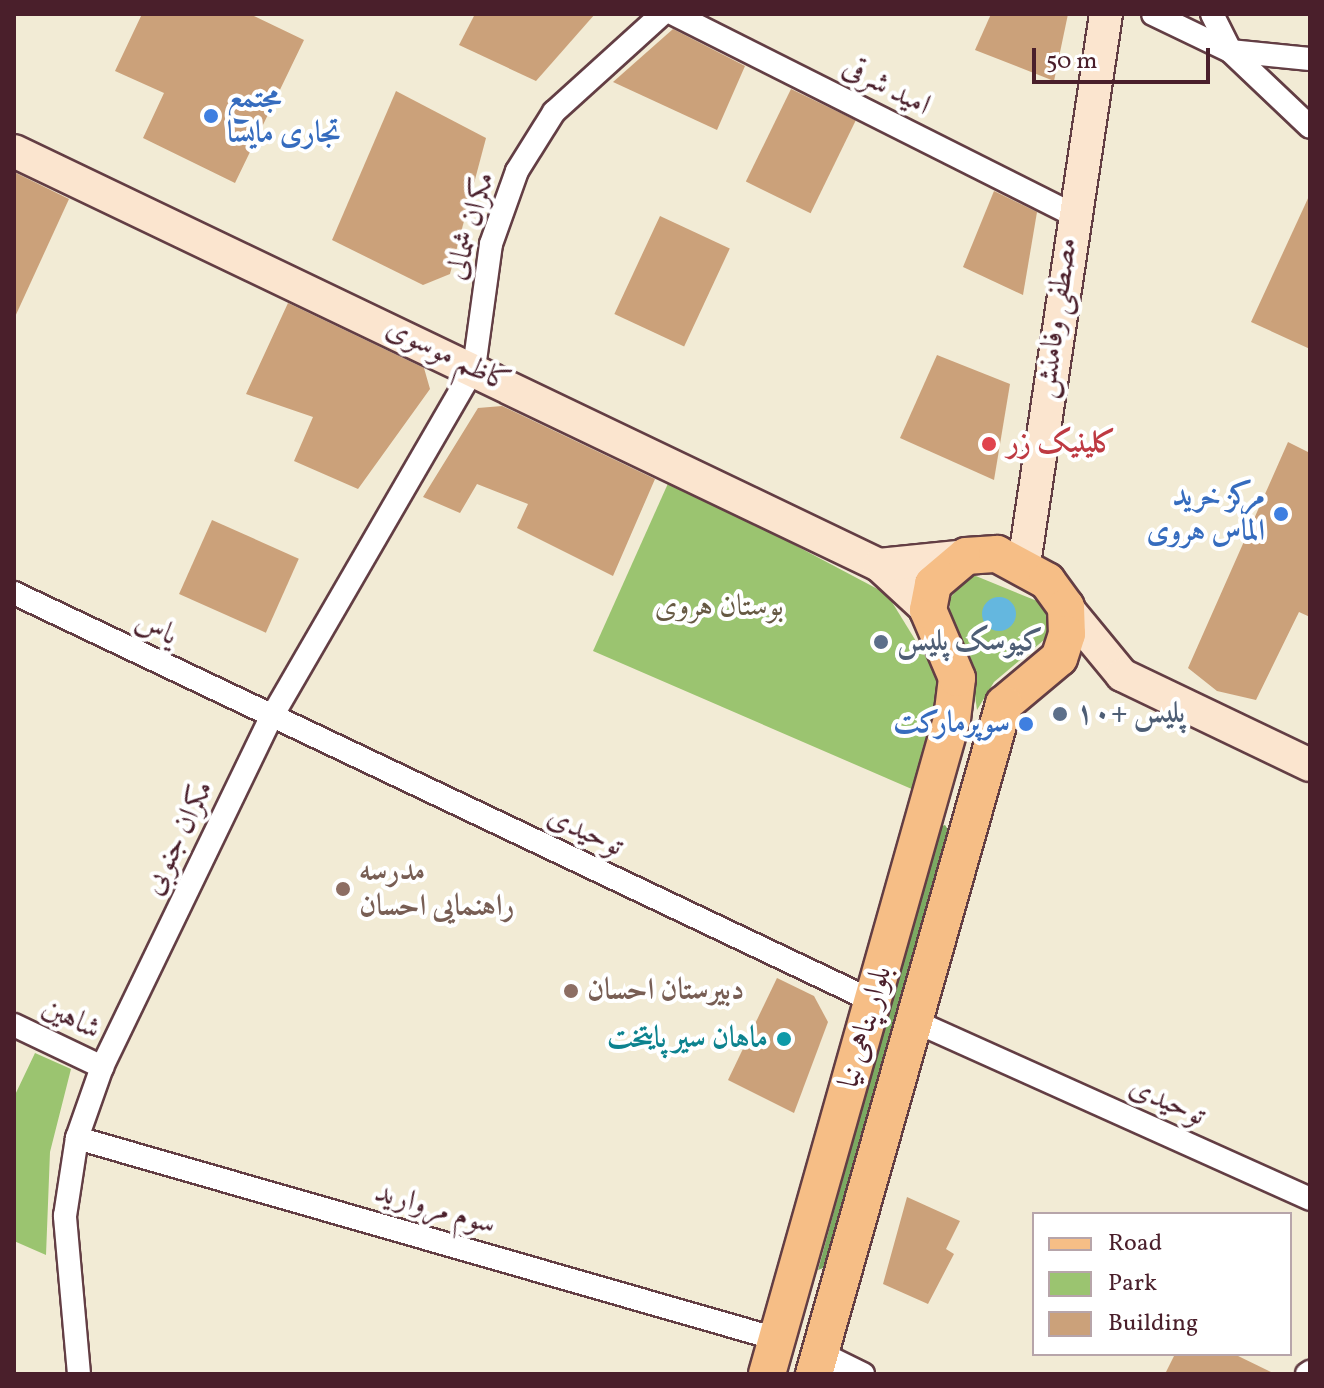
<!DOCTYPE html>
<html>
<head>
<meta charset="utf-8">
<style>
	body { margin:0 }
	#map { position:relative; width:1324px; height:1388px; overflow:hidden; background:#f2ebd5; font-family:Vollkorn,Amiri,serif }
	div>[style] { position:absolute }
	.green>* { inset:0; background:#9bc470 }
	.forest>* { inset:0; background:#7caa62 }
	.water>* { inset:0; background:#64b7df }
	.round { border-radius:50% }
	.building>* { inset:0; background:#cba17a; transform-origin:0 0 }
	.roads { filter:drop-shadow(2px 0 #633e44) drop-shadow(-2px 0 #633e44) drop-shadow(0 2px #633e44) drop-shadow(0 -2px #633e44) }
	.street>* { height:22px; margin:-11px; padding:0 11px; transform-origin:11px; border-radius:11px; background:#fff }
	.secondary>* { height:32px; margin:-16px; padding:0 16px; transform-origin:16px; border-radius:16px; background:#fbe5cf }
	.primary>* { height:36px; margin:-18px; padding:0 18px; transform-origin:18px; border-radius:18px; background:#f6be86 }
	.dots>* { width:22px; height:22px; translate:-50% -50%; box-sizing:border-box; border:4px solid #fff; border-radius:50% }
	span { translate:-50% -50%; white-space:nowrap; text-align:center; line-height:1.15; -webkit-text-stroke:8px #fff; paint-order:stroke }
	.street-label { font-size:30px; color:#4a1f2b }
	.shop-label { font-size:30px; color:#366cbe; font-weight:700 }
	.left { translate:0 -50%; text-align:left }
	.right { translate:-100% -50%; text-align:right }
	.health-label { font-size:30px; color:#be3a42; font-weight:700 }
	.park-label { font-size:30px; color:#665943 }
	.service-label { font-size:30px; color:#4e5e75; font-weight:700 }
	.education-label { font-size:30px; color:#785e54; font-weight:700 }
	.culture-label { font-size:30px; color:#0d838f; font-weight:700 }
	.frame { position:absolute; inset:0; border:16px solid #4a1f2b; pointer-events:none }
	.legend { position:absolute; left:1032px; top:1212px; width:260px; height:144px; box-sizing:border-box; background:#fff; border:2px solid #b7a5aa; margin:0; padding:10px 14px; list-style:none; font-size:24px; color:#4a1f2b }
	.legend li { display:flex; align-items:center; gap:16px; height:40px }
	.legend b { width:40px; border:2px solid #b7a5aa }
	.scale { position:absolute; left:1032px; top:48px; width:178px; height:36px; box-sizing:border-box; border:4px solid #4a1f2b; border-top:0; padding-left:10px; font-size:24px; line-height:28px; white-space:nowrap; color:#4a1f2b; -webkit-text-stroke:6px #fff; paint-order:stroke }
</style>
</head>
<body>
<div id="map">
	<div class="green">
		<i style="clip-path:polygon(670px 479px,887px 594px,943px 685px,914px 790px,593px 651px)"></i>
		<i style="clip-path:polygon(971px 574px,1042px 603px,1051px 617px,1051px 634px,994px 682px,977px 710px,970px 660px,950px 615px,950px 598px)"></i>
		<i style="clip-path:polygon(35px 1053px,71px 1069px,50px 1152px,46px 1255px,14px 1241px,14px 1097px)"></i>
	</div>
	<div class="forest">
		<i style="clip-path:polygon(945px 825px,951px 834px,828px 1266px,818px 1270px,939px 827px)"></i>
	</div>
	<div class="water">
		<i class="round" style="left:982px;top:597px;width:34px;height:34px"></i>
	</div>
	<div class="building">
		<i style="clip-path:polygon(142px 14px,250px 14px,304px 40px,235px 183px,143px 138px,164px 93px,115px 71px)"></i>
		<i style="clip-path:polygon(475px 14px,595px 14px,536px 81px,459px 45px)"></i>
		<i style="clip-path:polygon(991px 14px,1068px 14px,1054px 81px,975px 50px)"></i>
		<i style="clip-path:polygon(673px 29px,745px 66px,717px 130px,613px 82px)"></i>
		<i style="left:791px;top:89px;width:72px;height:103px;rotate:26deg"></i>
		<i style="clip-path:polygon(396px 91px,486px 138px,450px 274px,423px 285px,332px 240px)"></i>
		<i style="clip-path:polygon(14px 172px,69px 199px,14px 319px)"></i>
		<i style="clip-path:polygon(994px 191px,1037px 212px,1023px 295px,963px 267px)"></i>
		<i style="clip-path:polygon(1310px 194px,1310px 349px,1251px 322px)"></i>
		<i style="left:660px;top:216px;width:77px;height:108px;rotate:25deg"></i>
		<i style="clip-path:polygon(288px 303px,424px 368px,430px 389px,358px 489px,294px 461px,313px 417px,246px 394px)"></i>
		<i style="clip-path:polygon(937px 355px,1010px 384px,994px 480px,900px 438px)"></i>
		<i style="clip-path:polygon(502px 406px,655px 479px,613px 576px,517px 528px,528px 504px,477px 484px,460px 513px,423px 497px,478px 408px)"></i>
		<i style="clip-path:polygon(1288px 442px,1310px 453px,1310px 617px,1299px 612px,1256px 700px,1217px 691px,1188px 668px)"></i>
		<i style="left:212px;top:520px;width:95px;height:81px;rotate:24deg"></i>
		<i style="clip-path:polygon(777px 978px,814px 996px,828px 1022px,794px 1113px,728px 1080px)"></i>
		<i style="clip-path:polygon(907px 1197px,960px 1221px,946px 1249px,954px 1254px,928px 1304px,883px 1284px)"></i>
		<i style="clip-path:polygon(1175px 1354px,1234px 1354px,1275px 1374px,1165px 1374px)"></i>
	</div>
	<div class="roads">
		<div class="street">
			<i style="left:674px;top:14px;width:445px;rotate:26.7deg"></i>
			<i style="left:1153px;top:14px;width:85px;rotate:25.7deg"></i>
			<i style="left:1230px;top:51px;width:110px;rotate:43.5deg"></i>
			<i style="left:1212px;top:14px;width:40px;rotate:63.4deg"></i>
			<i style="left:1230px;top:51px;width:80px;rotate:5.7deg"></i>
			<i style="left:14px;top:593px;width:951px;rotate:25.41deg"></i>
			<i style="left:912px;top:1020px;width:436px;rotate:24.2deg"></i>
			<i style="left:14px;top:1025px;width:98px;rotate:25.5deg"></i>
			<i style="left:77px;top:1138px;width:728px;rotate:16.02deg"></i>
			<i style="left:820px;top:1353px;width:48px;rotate:26deg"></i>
			<i style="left:79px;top:1374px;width:159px;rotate:-95.1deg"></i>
			<i style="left:65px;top:1216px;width:79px;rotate:-81.3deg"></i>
			<i style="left:77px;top:1138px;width:75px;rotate:-70.6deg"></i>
			<i style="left:102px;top:1067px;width:388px;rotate:-64.2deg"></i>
			<i style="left:271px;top:718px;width:405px;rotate:-59.9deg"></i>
			<i style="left:474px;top:368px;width:125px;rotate:-82.2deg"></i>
			<i style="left:491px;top:244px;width:77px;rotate:-70.4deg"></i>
			<i style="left:517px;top:171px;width:70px;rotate:-57.9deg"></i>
			<i style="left:554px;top:112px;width:146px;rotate:-42.2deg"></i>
			<i style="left:1307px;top:1374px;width:4px;rotate:-34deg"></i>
		</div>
		<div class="secondary">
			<i style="left:14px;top:151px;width:959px;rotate:25.58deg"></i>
			<i style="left:879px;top:565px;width:67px;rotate:42.6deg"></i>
			<i style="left:1024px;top:564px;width:556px;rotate:-81.52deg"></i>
			<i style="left:879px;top:565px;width:87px;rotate:-5.9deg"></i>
			<i style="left:1066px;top:607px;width:88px;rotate:50.5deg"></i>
			<i style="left:1122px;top:675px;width:208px;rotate:25.6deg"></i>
		</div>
		<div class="primary">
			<i style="left:767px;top:1374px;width:681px;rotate:-74.23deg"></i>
			<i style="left:952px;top:719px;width:41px;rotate:-83deg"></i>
			<i style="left:957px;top:678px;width:74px;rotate:-113.1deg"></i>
			<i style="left:928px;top:610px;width:26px;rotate:-79deg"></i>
			<i style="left:933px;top:584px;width:43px;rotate:-40.3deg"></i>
			<i style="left:966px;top:556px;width:31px;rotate:-4deg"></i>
			<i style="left:997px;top:554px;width:57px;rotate:28.4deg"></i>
			<i style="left:1047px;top:581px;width:32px;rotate:54deg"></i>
			<i style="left:1066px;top:607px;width:27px;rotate:88deg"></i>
			<i style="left:1067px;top:634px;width:25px;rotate:108deg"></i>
			<i style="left:1059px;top:658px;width:72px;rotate:140.1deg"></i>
			<i style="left:1004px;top:704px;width:696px;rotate:105.83deg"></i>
		</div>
	</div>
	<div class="dots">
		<i style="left:211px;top:116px;background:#3f7fe0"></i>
		<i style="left:989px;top:444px;background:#e0444e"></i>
		<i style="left:1281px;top:514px;background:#3f7fe0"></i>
		<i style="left:881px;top:642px;background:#5c6f8a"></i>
		<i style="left:1060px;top:714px;background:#5c6f8a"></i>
		<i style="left:1026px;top:724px;background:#3f7fe0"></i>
		<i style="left:343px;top:889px;background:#8d6e63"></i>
		<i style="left:571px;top:991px;background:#8d6e63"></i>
		<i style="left:784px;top:1039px;background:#0f9aa8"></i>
	</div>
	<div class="street-label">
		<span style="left:886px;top:87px;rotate:27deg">امید شرقی</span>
		<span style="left:471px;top:226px;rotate:-74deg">مکران شمالی</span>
		<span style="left:1057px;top:318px;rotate:-82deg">مصطفی وفامنش</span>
		<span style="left:448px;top:356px;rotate:26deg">کاظم موسوی</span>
		<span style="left:156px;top:629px;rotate:26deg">یاس</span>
		<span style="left:585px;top:832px;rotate:25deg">توحیدی</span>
		<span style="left:179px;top:838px;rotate:-64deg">مکران جنوبی</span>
		<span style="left:71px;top:1019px;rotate:26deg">شاهین</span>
		<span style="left:866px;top:1027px;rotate:-74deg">بلوار پناهی نیا</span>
		<span style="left:1167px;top:1102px;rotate:24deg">توحیدی</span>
		<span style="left:435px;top:1209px;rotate:16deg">سوم مروارید</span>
	</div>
	<div class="shop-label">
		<span class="left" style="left:227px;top:116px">مجتمع<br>تجاری مايسا</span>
		<span class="right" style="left:1265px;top:514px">مرکز خرید<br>الماس هروی</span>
		<span class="right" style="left:1010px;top:724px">سوپرمارکت</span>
	</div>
	<div class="health-label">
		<span class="left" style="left:1007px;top:444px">کلینیک زر</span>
	</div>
	<div class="park-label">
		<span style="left:719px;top:607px">بوستان هروی</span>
	</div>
	<div class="service-label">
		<span class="left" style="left:897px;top:642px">کیوسک پلیس</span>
		<span class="left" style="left:1076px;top:714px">پلیس +۱۰</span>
	</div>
	<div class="education-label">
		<span class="left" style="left:359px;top:889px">مدرسه<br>راهنمایی احسان</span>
		<span class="left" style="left:587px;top:991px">دبیرستان احسان</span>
	</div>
	<div class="culture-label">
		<span class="right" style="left:768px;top:1039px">ماهان سیر پایتخت</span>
	</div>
	<div class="frame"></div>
	<ul class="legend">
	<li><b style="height:10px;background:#f6be86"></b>Road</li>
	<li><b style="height:22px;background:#9bc470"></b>Park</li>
	<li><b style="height:22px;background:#cba17a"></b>Building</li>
	</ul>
	<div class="scale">50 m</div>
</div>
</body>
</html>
